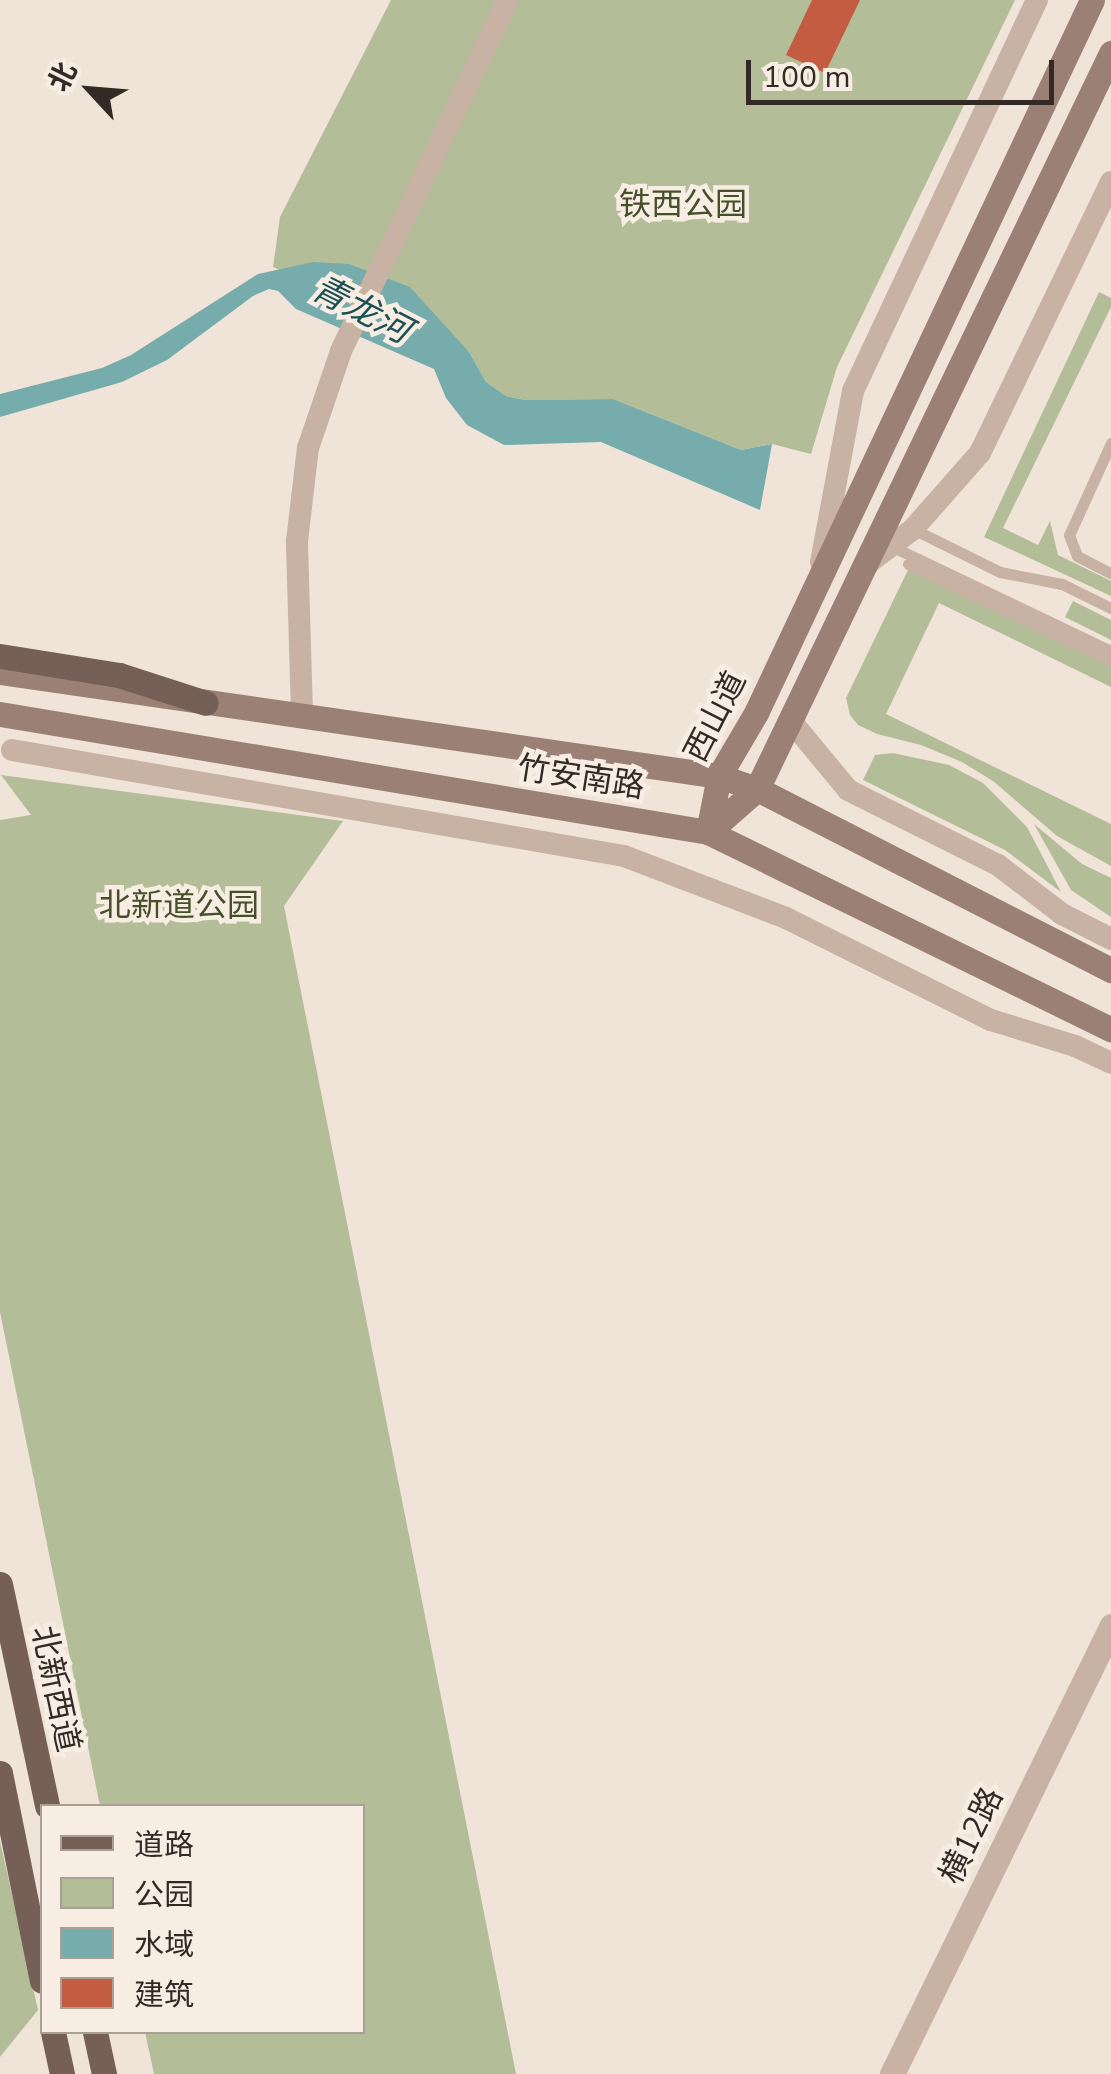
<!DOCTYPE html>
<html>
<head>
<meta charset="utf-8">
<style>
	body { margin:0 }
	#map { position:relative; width:1111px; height:2074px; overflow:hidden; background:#f0e3d7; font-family:"Nunito Sans","Noto Sans SC",sans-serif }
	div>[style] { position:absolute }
	.green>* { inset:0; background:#b3be98 }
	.water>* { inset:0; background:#77acac }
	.building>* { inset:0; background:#c35c41 }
	.service>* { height:11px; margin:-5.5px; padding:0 5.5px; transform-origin:5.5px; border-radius:5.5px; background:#c7b2a4 }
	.minor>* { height:22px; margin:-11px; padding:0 11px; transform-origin:11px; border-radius:11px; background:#c7b2a4 }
	.tertiary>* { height:25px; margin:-12.5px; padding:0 12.5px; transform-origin:12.5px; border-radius:12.5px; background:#c7b2a4 }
	.secondary>* { height:25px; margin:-12.5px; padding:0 12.5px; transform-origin:12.5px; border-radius:12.5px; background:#9b8175 }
	.primary>* { height:25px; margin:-12.5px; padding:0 12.5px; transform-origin:12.5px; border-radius:12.5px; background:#755f56 }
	span { translate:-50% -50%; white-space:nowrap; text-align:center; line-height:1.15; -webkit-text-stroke:9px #f8ede3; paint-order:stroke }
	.park-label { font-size:32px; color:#44502a }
	.street-label { font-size:32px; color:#332925 }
	.water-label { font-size:35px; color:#1c5153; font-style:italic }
	.legend { position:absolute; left:40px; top:1804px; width:325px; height:230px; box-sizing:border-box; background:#f8ede3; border:2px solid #a99f97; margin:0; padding:12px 18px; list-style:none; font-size:30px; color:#332925 }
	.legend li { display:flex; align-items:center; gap:20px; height:50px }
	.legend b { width:50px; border:2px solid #a99f97 }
	.north { position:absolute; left:40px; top:40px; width:100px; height:100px; -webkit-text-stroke:8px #f8ede3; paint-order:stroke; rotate:296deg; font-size:28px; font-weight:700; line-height:40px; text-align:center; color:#332925 }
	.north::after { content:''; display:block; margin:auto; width:35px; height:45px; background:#332925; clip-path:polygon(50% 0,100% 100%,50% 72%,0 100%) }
	.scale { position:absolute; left:746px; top:60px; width:308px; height:45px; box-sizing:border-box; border:5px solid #332925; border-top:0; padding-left:12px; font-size:30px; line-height:35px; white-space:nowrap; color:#332925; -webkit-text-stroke:8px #f8ede3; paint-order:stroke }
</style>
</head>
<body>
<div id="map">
	<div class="green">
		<i style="clip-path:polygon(391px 0,1015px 0,837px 367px,811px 454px,772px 444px,741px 450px,613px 399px,525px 400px,506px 396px,486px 382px,469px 352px,273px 267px,280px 217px)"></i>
		<i style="clip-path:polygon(1099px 292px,1111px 298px,1111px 307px,1003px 528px,1038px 545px,1050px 521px,1058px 555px,1111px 581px,1111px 596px,984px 537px)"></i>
		<i style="clip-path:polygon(909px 568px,1111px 666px,1111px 687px,939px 603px,886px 714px,1111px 824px,1111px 866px,1057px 836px,993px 781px,962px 762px,921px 745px,877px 734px,858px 725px,850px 715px,846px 698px)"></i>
		<i style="clip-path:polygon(1073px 601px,1111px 620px,1111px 640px,1065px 617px)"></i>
		<i style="clip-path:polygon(893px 753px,949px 765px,983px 783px,1027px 827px,1061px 892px,1005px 850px,863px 780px,875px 755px)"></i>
		<i style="clip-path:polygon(1px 775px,343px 821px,284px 906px,516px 2074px,154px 2074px,145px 2032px,362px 2032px,362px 1806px,100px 1806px,0 1312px,0 820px,31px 815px)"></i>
		<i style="clip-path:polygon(1034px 824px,1082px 864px,1111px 878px,1111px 917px,1071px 890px)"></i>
		<i style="clip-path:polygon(0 1841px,38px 2010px,0 2057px)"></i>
	</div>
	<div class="water">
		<i style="clip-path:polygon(313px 262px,349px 264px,410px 287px,469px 352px,486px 382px,506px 396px,525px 400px,613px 399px,741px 450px,772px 444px,760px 510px,601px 442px,504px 445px,467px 425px,446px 398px,434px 369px,296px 309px,278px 291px,269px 289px,253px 296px,167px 360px,122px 382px,0 417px,0 394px,102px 368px,131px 355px,258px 274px)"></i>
	</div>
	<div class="building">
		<i style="clip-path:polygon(812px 0,860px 0,825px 73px,786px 55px)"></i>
	</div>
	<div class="service">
		<i style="left:1111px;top:443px;width:101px;rotate:114.5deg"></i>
		<i style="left:1069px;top:535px;width:22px;rotate:69deg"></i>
		<i style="left:1077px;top:556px;width:38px;rotate:27deg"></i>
		<i style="left:913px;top:529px;width:97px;rotate:26.3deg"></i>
		<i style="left:1000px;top:572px;width:63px;rotate:11deg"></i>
		<i style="left:1062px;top:584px;width:55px;rotate:26.1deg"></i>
		<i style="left:893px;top:547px;width:242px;rotate:25.5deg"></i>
		<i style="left:908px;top:564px;width:225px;rotate:25.5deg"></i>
	</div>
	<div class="minor">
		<i style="left:821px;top:562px;width:174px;rotate:-79.4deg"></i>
		<i style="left:853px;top:391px;width:432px;rotate:-64.8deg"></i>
		<i style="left:863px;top:567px;width:63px;rotate:-37.2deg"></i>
		<i style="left:913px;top:529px;width:101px;rotate:-48.6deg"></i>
		<i style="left:980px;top:453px;width:301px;rotate:-64.2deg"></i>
		<i style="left:302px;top:713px;width:172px;rotate:-91.7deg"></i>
		<i style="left:297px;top:541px;width:94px;rotate:-83.3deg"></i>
		<i style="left:308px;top:448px;width:102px;rotate:-71.2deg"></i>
		<i style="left:341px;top:351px;width:389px;rotate:-64.6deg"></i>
		<i style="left:791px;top:721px;width:89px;rotate:50.4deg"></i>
		<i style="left:848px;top:790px;width:168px;rotate:26.6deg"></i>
		<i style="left:998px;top:865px;width:81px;rotate:37.4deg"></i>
		<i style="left:1062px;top:914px;width:55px;rotate:27deg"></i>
		<i style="left:12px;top:750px;width:621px;rotate:9.83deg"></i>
		<i style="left:624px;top:856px;width:173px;rotate:20.9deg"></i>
		<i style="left:786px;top:918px;width:229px;rotate:26.5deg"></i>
		<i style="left:991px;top:1020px;width:88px;rotate:17.2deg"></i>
		<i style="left:1075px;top:1046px;width:40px;rotate:25deg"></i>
	</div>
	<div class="tertiary">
		<i style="left:892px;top:2074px;width:499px;rotate:-63.9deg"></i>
	</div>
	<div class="secondary">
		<i style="left:0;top:672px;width:726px;rotate:8.23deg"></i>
		<i style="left:719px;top:776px;width:40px;rotate:18.9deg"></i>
		<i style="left:757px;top:789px;width:398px;rotate:27.1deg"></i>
		<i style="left:0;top:714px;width:718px;rotate:9.46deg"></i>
		<i style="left:708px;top:832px;width:449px;rotate:26.1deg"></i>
		<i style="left:708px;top:832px;width:57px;rotate:-78.9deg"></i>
		<i style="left:719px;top:776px;width:73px;rotate:-59.6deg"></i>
		<i style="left:756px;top:713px;width:788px;rotate:-64.77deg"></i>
		<i style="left:708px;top:832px;width:65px;rotate:-41.3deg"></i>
		<i style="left:757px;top:789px;width:817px;rotate:-64.31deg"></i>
	</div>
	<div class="primary">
		<i style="left:0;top:656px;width:121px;rotate:9.1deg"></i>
		<i style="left:119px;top:675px;width:91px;rotate:17.8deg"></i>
		<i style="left:0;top:1584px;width:227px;rotate:78deg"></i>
		<i style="left:0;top:1773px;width:212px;rotate:78.6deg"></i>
		<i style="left:53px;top:2032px;width:43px;rotate:77.9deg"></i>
		<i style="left:95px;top:2032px;width:43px;rotate:77.9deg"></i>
	</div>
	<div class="park-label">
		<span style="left:683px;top:205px">铁西公园</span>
		<span style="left:179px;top:906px">北新道公园</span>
	</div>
	<div class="street-label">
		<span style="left:716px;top:717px;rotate:-63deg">西山道</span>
		<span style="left:581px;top:778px;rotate:9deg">竹安南路</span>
		<span style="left:55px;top:1689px;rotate:78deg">北新西道</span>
		<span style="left:972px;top:1836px;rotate:-64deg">横12路</span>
	</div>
	<div class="water-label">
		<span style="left:361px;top:310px;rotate:27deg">青龙河</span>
	</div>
	<ul class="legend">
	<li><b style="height:12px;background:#755f56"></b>道路</li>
	<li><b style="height:28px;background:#b3be98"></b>公园</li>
	<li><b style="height:28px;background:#77acac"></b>水域</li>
	<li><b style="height:28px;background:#c35c41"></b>建筑</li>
	</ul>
	<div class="north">北</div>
	<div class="scale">100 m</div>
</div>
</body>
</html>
